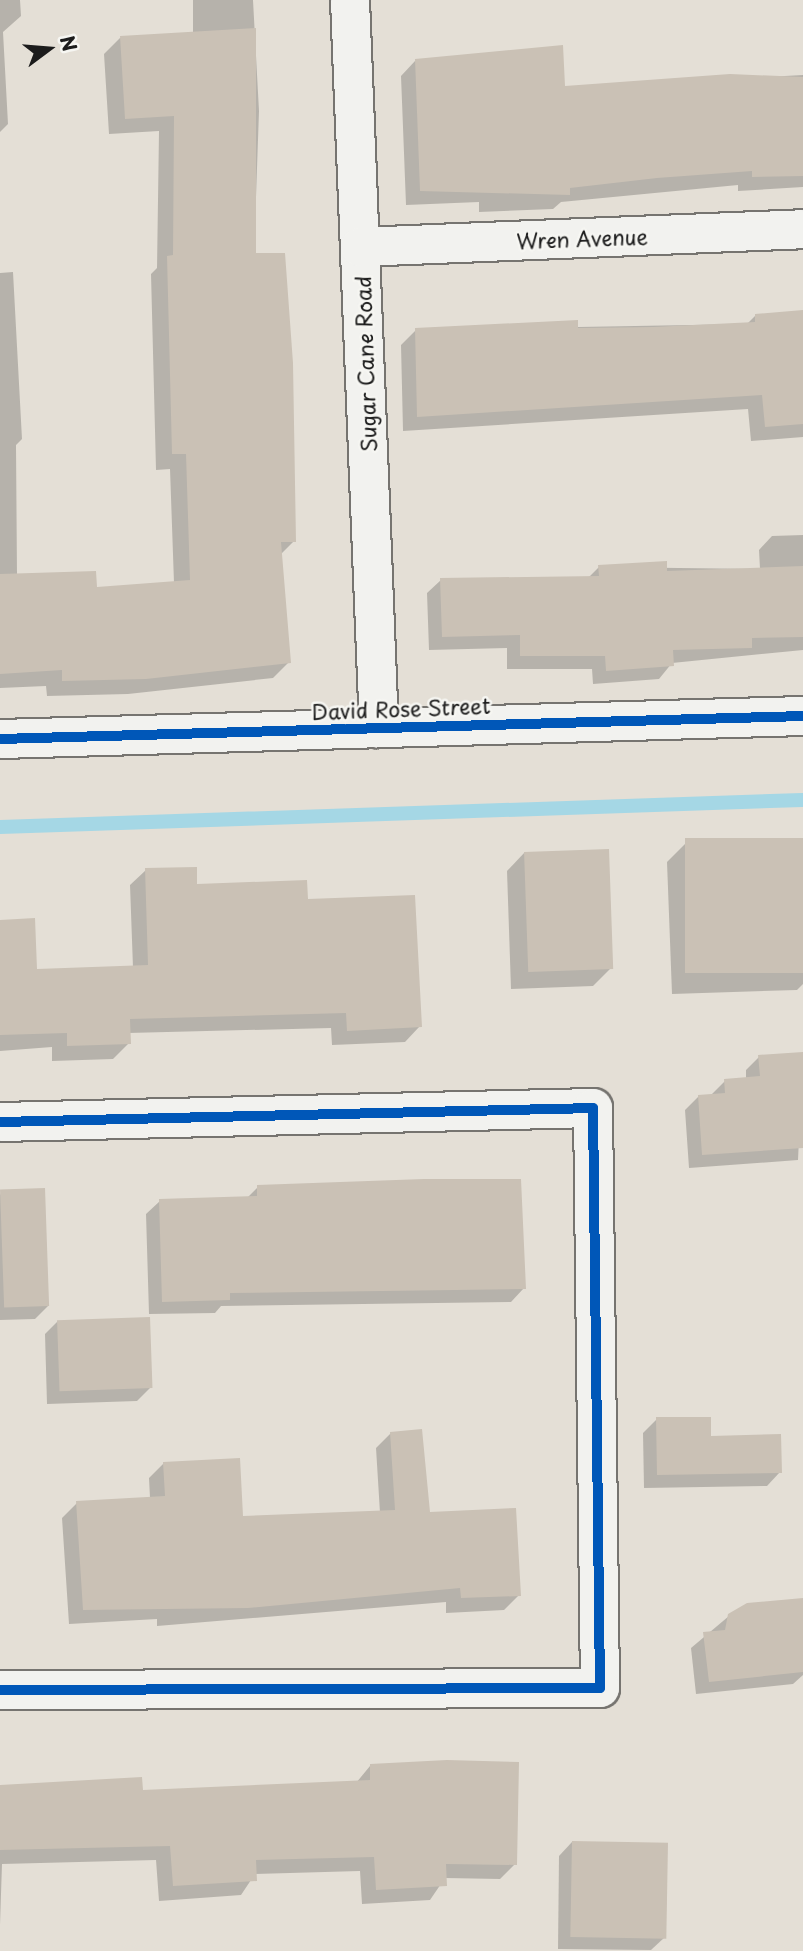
<!DOCTYPE html>
<html>
<head>
<meta charset="utf-8">
<style>
	body { margin:0 }
	#map { position:relative; width:803px; height:1951px; overflow:hidden; background:#e4dfd6; font-family:"Playpen Sans",sans-serif }
	div>[style] { position:absolute }
	.shadow>* { inset:0; background:#0003 }
	.stream>* { height:14px; margin:-7px; padding:0 7px; transform-origin:7px; border-radius:7px; background:#a5d7e5 }
	.building>* { inset:0; background:#cac1b5; transform-origin:0 0 }
	.roads { filter:drop-shadow(2px 0 #767470) drop-shadow(-2px 0 #767470) drop-shadow(0 2px #767470) drop-shadow(0 -2px #767470) }
	.minor>* { height:38px; margin:-19px; padding:0 19px; transform-origin:19px; border-radius:19px; background:#f2f2ef }
	.cycleway>* { height:10px; margin:-5px; padding:0 5px; transform-origin:5px; border-radius:5px; background:#0057b8 }
	span { translate:-50% -50%; white-space:nowrap; text-align:center; line-height:1.15; -webkit-text-stroke:5px #f6f6f2; paint-order:stroke }
	.street-label { font-size:21px; color:#1c1c1c }
	.north { position:absolute; left:14px; top:14px; width:70px; height:70px; -webkit-text-stroke:5px #f6f6f2; paint-order:stroke; rotate:74deg; font-size:19px; font-weight:700; line-height:28px; text-align:center; color:#1c1c1c }
	.north::after { content:''; display:block; margin:auto; width:24px; height:32px; background:#1c1c1c; clip-path:polygon(50% 0,100% 100%,50% 72%,0 100%) }
</style>
</head>
<body>
<div id="map">
	<div class="shadow">
		<i style="clip-path:polygon(0 0,20px 0,21px 16px,3px 32px,8px 124px,0 132px)"></i>
		<i style="clip-path:polygon(193px 0,253px 0,259px 111px,254px 255px,294px 541px,280px 555px,289px 662px,273px 678px,128px 694px,47px 696px,46px 686px,0 688px,0 273px,13px 272px,22px 439px,16px 445px,17px 575px,95px 589px,174px 583px,170px 469px,156px 470px,151px 274px,157px 268px,159px 131px,109px 134px,104px 54px,120px 38px,193px 34px)"></i>
		<i style="clip-path:polygon(415px 61px,564px 88px,803px 75px,803px 187px,738px 191px,738px 185px,561px 202px,553px 209px,479px 212px,479px 202px,406px 205px,401px 76px)"></i>
		<i style="clip-path:polygon(803px 312px,803px 437px,751px 441px,748px 409px,403px 431px,401px 345px,416px 330px,747px 324px,755px 316px)"></i>
		<i style="clip-path:polygon(803px 535px,803px 650px,672px 663px,659px 679px,593px 684px,592px 669px,507px 669px,507px 648px,429px 650px,427px 593px,441px 580px,588px 578px,599px 567px,760px 569px,759px 550px,772px 536px)"></i>
		<i style="clip-path:polygon(803px 839px,803px 984px,797px 990px,672px 994px,667px 862px,686px 843px)"></i>
		<i style="clip-path:polygon(525px 852px,611px 968px,593px 986px,511px 989px,507px 871px)"></i>
		<i style="clip-path:polygon(146px 870px,196px 886px,306px 901px,420px 1026px,405px 1042px,332px 1045px,331px 1028px,128px 1033px,129px 1043px,113px 1059px,52px 1061px,52px 1047px,0 1051px,0 921px,35px 971px,133px 968px,130px 885px)"></i>
		<i style="clip-path:polygon(803px 1054px,798px 1160px,689px 1168px,685px 1110px,699px 1096px,710px 1096px,725px 1081px,746px 1079px,746px 1070px,759px 1057px)"></i>
		<i style="clip-path:polygon(258px 1187px,524px 1288px,511px 1302px,221px 1306px,215px 1313px,149px 1314px,146px 1214px,160px 1201px,247px 1198px)"></i>
		<i style="clip-path:polygon(0 1193px,49px 1305px,35px 1319px,0 1320px)"></i>
		<i style="clip-path:polygon(58px 1321px,150px 1388px,137px 1401px,47px 1404px,45px 1334px)"></i>
		<i style="clip-path:polygon(657px 1419px,709px 1438px,780px 1472px,767px 1486px,644px 1488px,643px 1433px)"></i>
		<i style="clip-path:polygon(391px 1433px,428px 1514px,519px 1595px,504px 1610px,446px 1613px,446px 1602px,157px 1626px,157px 1619px,69px 1624px,62px 1518px,77px 1503px,150px 1498px,149px 1478px,164px 1463px,242px 1517px,380px 1513px,376px 1448px)"></i>
		<i style="clip-path:polygon(729px 1616px,803px 1631px,803px 1675px,793px 1684px,696px 1694px,691px 1648px)"></i>
		<i style="clip-path:polygon(370px 1766px,515px 1864px,500px 1879px,445px 1878px,430px 1900px,362px 1904px,360px 1871px,255px 1874px,241px 1895px,159px 1901px,156px 1860px,2px 1864px,0 1925px,0 1786px,141px 1791px,356px 1783px)"></i>
		<i style="clip-path:polygon(572px 1842px,665px 1937px,651px 1950px,558px 1949px,559px 1856px)"></i>
	</div>
	<div class="stream">
		<i style="left:0;top:827px;width:803px;rotate:-1.93deg"></i>
	</div>
	<div class="building">
		<i style="clip-path:polygon(256px 28px,256px 253px,285px 253px,293px 363px,296px 542px,281px 542px,291px 663px,146px 679px,62px 681px,62px 670px,0 674px,0 574px,96px 571px,97px 587px,190px 580px,186px 454px,172px 454px,167px 256px,173px 255px,174px 116px,125px 119px,120px 36px)"></i>
		<i style="clip-path:polygon(563px 45px,565px 86px,730px 74px,803px 77px,803px 176px,752px 177px,752px 171px,657px 178px,570px 188px,570px 195px,420px 191px,415px 59px)"></i>
		<i style="clip-path:polygon(803px 310px,803px 424px,765px 427px,762px 395px,417px 417px,415px 328px,578px 320px,578px 328px,653px 327px,755px 322px,755px 314px)"></i>
		<i style="clip-path:polygon(667px 561px,667px 571px,803px 566px,803px 637px,752px 638px,752px 648px,673px 650px,674px 666px,606px 671px,605px 656px,520px 656px,520px 635px,442px 637px,440px 578px,599px 576px,598px 565px)"></i>
		<i style="left:803px;top:838px;width:135px;height:118px;rotate:90deg"></i>
		<i style="left:609px;top:849px;width:120px;height:85px;rotate:88deg"></i>
		<i style="clip-path:polygon(197px 867px,197px 884px,307px 880px,308px 899px,415px 895px,422px 1027px,347px 1031px,346px 1013px,130px 1019px,131px 1044px,67px 1046px,67px 1033px,0 1035px,0 920px,35px 918px,37px 969px,148px 965px,145px 868px)"></i>
		<i style="clip-path:polygon(803px 1052px,803px 1148px,702px 1155px,698px 1095px,725px 1093px,724px 1079px,760px 1076px,758px 1055px)"></i>
		<i style="clip-path:polygon(424px 1179px,521px 1179px,526px 1289px,230px 1293px,230px 1300px,162px 1302px,159px 1199px,257px 1196px,257px 1185px)"></i>
		<i style="left:45px;top:1188px;width:118px;height:45px;rotate:88deg"></i>
		<i style="left:150px;top:1317px;width:71px;height:93px;rotate:88deg"></i>
		<i style="clip-path:polygon(656px 1417px,711px 1417px,711px 1436px,781px 1434px,782px 1473px,657px 1475px)"></i>
		<i style="clip-path:polygon(422px 1429px,430px 1512px,516px 1508px,521px 1596px,461px 1598px,460px 1588px,248px 1608px,83px 1610px,76px 1501px,165px 1496px,163px 1462px,240px 1458px,243px 1516px,395px 1510px,390px 1432px)"></i>
		<i style="clip-path:polygon(803px 1598px,803px 1672px,709px 1682px,703px 1632px,725px 1630px,728px 1614px,747px 1603px)"></i>
		<i style="clip-path:polygon(447px 1760px,519px 1762px,517px 1865px,446px 1864px,447px 1886px,376px 1890px,374px 1857px,256px 1860px,257px 1881px,173px 1886px,170px 1846px,0 1850px,0 1785px,142px 1777px,143px 1790px,370px 1780px,370px 1764px)"></i>
		<i style="left:572px;top:1841px;width:96px;height:96px;rotate:1deg"></i>
	</div>
	<div class="roads">
		<div class="minor">
			<i style="left:350px;top:0;width:729px;rotate:87.72deg"></i>
			<i style="left:360px;top:247px;width:443px;rotate:-2.3deg"></i>
			<i style="left:0;top:739px;width:803px;rotate:-1.64deg"></i>
			<i style="left:0;top:1122px;width:593px;rotate:-1.35deg"></i>
			<i style="left:593px;top:1108px;width:580px;rotate:89.31deg"></i>
			<i style="left:600px;top:1688px;width:600px;rotate:179.81deg"></i>
		</div>
	</div>
	<div class="cycleway">
		<i style="left:0;top:739px;width:803px;rotate:-1.64deg"></i>
		<i style="left:0;top:1122px;width:593px;rotate:-1.35deg"></i>
		<i style="left:593px;top:1108px;width:580px;rotate:89.31deg"></i>
		<i style="left:600px;top:1688px;width:600px;rotate:179.81deg"></i>
	</div>
	<div class="street-label">
		<span style="left:582px;top:238px;rotate:-2deg">Wren Avenue</span>
		<span style="left:365px;top:364px;rotate:-92deg">Sugar Cane Road</span>
		<span style="left:401px;top:708px;rotate:-2deg">David Rose Street</span>
	</div>
	<div class="north">N</div>
</div>
</body>
</html>
